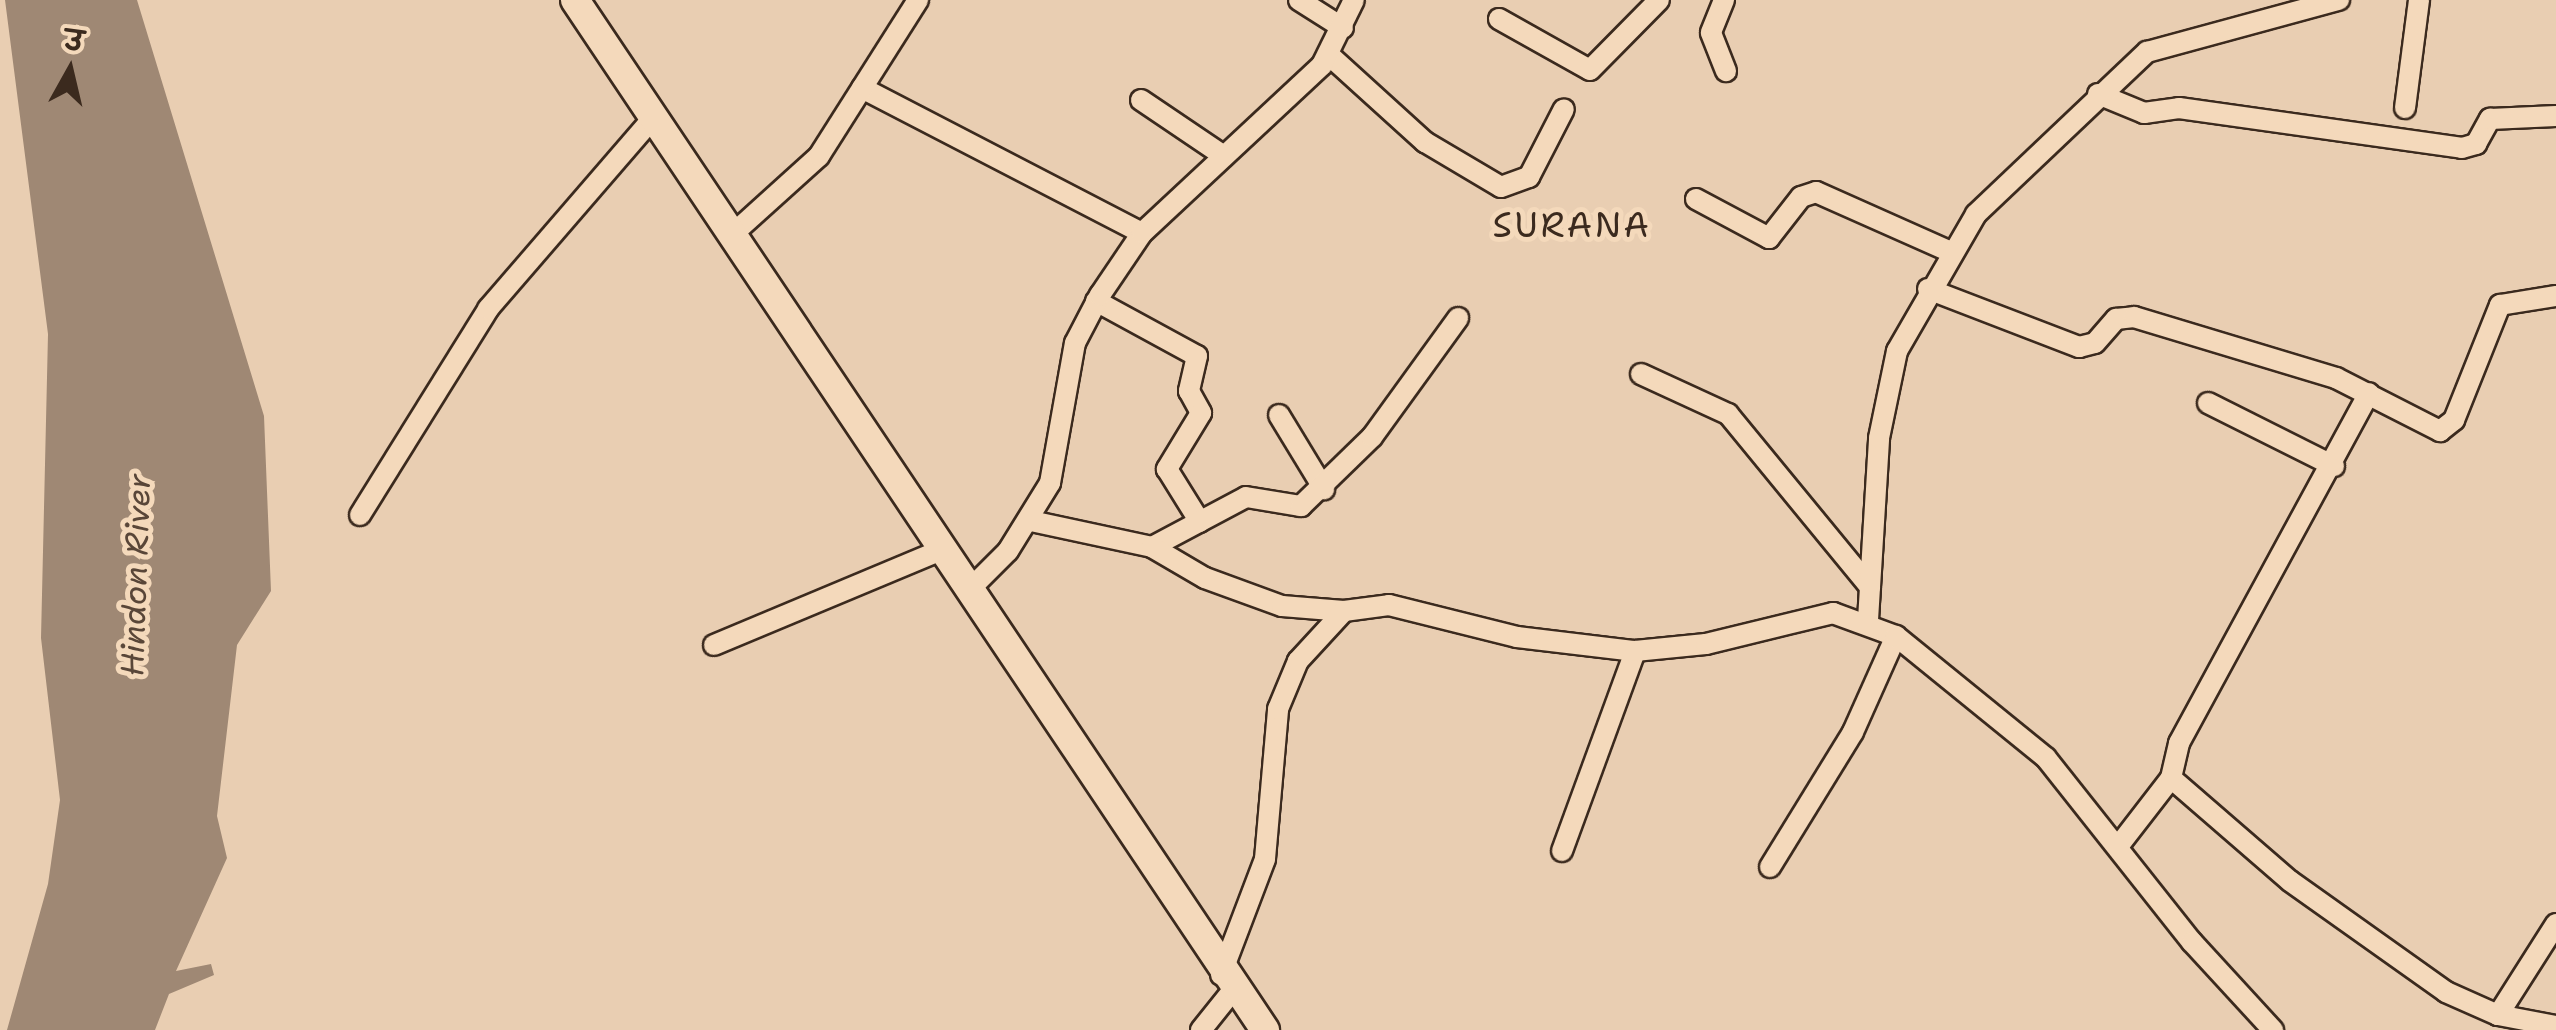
<!DOCTYPE html>
<html>
<head>
<meta charset="utf-8">
<style>
	body { margin:0 }
	#map { position:relative; width:2556px; height:1030px; overflow:hidden; background:#e9ceb2; font-family:"Shantell Sans","Playpen Sans Deva",sans-serif }
	div>[style] { position:absolute }
	.water>* { inset:0; background:#9f8874 }
	.roads { filter:drop-shadow(2px 0 #3b2a1e) drop-shadow(-2px 0 #3b2a1e) drop-shadow(0 2px #3b2a1e) drop-shadow(0 -2px #3b2a1e) }
	.street>* { height:20px; margin:-10px; padding:0 10px; transform-origin:10px; border-radius:10px; background:#f4d9bb }
	.secondary>* { height:28px; margin:-14px; padding:0 14px; transform-origin:14px; border-radius:14px; background:#f4d9bb }
	span { translate:-50% -50%; white-space:nowrap; text-align:center; line-height:1.15; -webkit-text-stroke:10px #f4d9bb; paint-order:stroke }
	.water-label { font-size:32px; color:#594638; font-style:italic }
	.quarter-label { font-size:35px; color:#3b2a1e; letter-spacing:2.5px }
	.north { position:absolute; left:20px; top:20px; width:100px; height:100px; -webkit-text-stroke:8px #f4d9bb; paint-order:stroke; rotate:8deg; font-size:28px; font-weight:700; line-height:40px; text-align:center; color:#3b2a1e }
	.north::after { content:''; display:block; margin:auto; width:35px; height:45px; background:#3b2a1e; clip-path:polygon(50% 0,100% 100%,50% 72%,0 100%) }
</style>
</head>
<body>
<div id="map">
	<div class="water">
		<i style="clip-path:polygon(5px 0,137px 0,264px 416px,271px 591px,237px 645px,217px 816px,227px 858px,176px 971px,211px 964px,214px 975px,169px 994px,155px 1030px,7px 1030px,48px 884px,60px 800px,41px 638px,48px 334px)"></i>
	</div>
	<div class="roads">
		<div class="street">
			<i style="left:1299px;top:0;width:52px;rotate:32.5deg"></i>
			<i style="left:1724px;top:0;width:35px;rotate:112deg"></i>
			<i style="left:1711px;top:33px;width:41px;rotate:68.5deg"></i>
			<i style="left:1499px;top:19px;width:104px;rotate:29.3deg"></i>
			<i style="left:1590px;top:70px;width:98px;rotate:-45.4deg"></i>
			<i style="left:1329px;top:55px;width:130px;rotate:42.2deg"></i>
			<i style="left:1425px;top:142px;width:88px;rotate:30.6deg"></i>
			<i style="left:1501px;top:187px;width:30px;rotate:-20deg"></i>
			<i style="left:1529px;top:177px;width:76px;rotate:-62.8deg"></i>
			<i style="left:862px;top:88px;width:315px;rotate:27.4deg"></i>
			<i style="left:2098px;top:94px;width:50px;rotate:22.4deg"></i>
			<i style="left:2144px;top:113px;width:35px;rotate:-8deg"></i>
			<i style="left:2179px;top:108px;width:286px;rotate:8deg"></i>
			<i style="left:2462px;top:148px;width:15px;rotate:-16deg"></i>
			<i style="left:2476px;top:144px;width:29px;rotate:-61deg"></i>
			<i style="left:2490px;top:119px;width:66px;rotate:-2.6deg"></i>
			<i style="left:1141px;top:100px;width:100px;rotate:34deg"></i>
			<i style="left:2405px;top:108px;width:109px;rotate:-82.6deg"></i>
			<i style="left:1696px;top:199px;width:83px;rotate:28.1deg"></i>
			<i style="left:1769px;top:238px;width:52px;rotate:-52deg"></i>
			<i style="left:1801px;top:197px;width:16px;rotate:-18deg"></i>
			<i style="left:1816px;top:192px;width:148px;rotate:24deg"></i>
			<i style="left:735px;top:232px;width:113px;rotate:-42.1deg"></i>
			<i style="left:819px;top:156px;width:185px;rotate:-57.6deg"></i>
			<i style="left:1928px;top:289px;width:162px;rotate:21deg"></i>
			<i style="left:2079px;top:347px;width:16px;rotate:-14deg"></i>
			<i style="left:2095px;top:343px;width:32px;rotate:-49deg"></i>
			<i style="left:2116px;top:319px;width:18px;rotate:-6deg"></i>
			<i style="left:2134px;top:317px;width:211px;rotate:16.8deg"></i>
			<i style="left:2336px;top:378px;width:117px;rotate:27deg"></i>
			<i style="left:2440px;top:431px;width:18px;rotate:-38deg"></i>
			<i style="left:2454px;top:420px;width:124px;rotate:-68.2deg"></i>
			<i style="left:2500px;top:305px;width:57px;rotate:-9.1deg"></i>
			<i style="left:1096px;top:301px;width:115px;rotate:28.6deg"></i>
			<i style="left:1197px;top:356px;width:36px;rotate:103deg"></i>
			<i style="left:1189px;top:391px;width:25px;rotate:61deg"></i>
			<i style="left:1201px;top:413px;width:66px;rotate:121.3deg"></i>
			<i style="left:1167px;top:469px;width:62px;rotate:58.1deg"></i>
			<i style="left:1641px;top:374px;width:96px;rotate:24.7deg"></i>
			<i style="left:1728px;top:414px;width:224px;rotate:50.6deg"></i>
			<i style="left:2208px;top:403px;width:141px;rotate:26.6deg"></i>
			<i style="left:1279px;top:415px;width:87px;rotate:58.7deg"></i>
			<i style="left:360px;top:515px;width:243px;rotate:-58.1deg"></i>
			<i style="left:488px;top:309px;width:252px;rotate:-49.2deg"></i>
			<i style="left:1031px;top:521px;width:124px;rotate:12.1deg"></i>
			<i style="left:1152px;top:547px;width:106px;rotate:-28deg"></i>
			<i style="left:1246px;top:497px;width:56px;rotate:9.3deg"></i>
			<i style="left:1301px;top:506px;width:99px;rotate:-44.2deg"></i>
			<i style="left:1372px;top:437px;width:147px;rotate:-54.1deg"></i>
			<i style="left:1152px;top:547px;width:61px;rotate:30.3deg"></i>
			<i style="left:1205px;top:578px;width:82px;rotate:20deg"></i>
			<i style="left:1282px;top:606px;width:62px;rotate:4.6deg"></i>
			<i style="left:971px;top:588px;width:52px;rotate:-45deg"></i>
			<i style="left:1008px;top:551px;width:80px;rotate:-58.3deg"></i>
			<i style="left:1050px;top:483px;width:142px;rotate:-79.9deg"></i>
			<i style="left:1075px;top:343px;width:54px;rotate:-62.5deg"></i>
			<i style="left:1100px;top:295px;width:75px;rotate:-55.9deg"></i>
			<i style="left:1142px;top:233px;width:246px;rotate:-43deg"></i>
			<i style="left:1322px;top:65px;width:72px;rotate:-63.8deg"></i>
			<i style="left:1868px;top:620px;width:182px;rotate:-86.5deg"></i>
			<i style="left:1879px;top:438px;width:89px;rotate:-78.3deg"></i>
			<i style="left:1897px;top:351px;width:158px;rotate:-60deg"></i>
			<i style="left:1976px;top:214px;width:236px;rotate:-43.5deg"></i>
			<i style="left:2147px;top:52px;width:199px;rotate:-15.2deg"></i>
			<i style="left:714px;top:645px;width:248px;rotate:-22.7deg"></i>
			<i style="left:2171px;top:778px;width:36px;rotate:-77deg"></i>
			<i style="left:2179px;top:743px;width:398px;rotate:-61.5deg"></i>
			<i style="left:2120px;top:844px;width:83px;rotate:-52.3deg"></i>
			<i style="left:2171px;top:778px;width:157px;rotate:40.9deg"></i>
			<i style="left:2290px;top:881px;width:191px;rotate:35.4deg"></i>
			<i style="left:2446px;top:992px;width:57px;rotate:23.9deg"></i>
			<i style="left:2498px;top:1015px;width:59px;rotate:10.7deg"></i>
			<i style="left:1562px;top:851px;width:213px;rotate:-69.9deg"></i>
			<i style="left:1770px;top:867px;width:158px;rotate:-58.4deg"></i>
			<i style="left:1853px;top:732px;width:105px;rotate:-65.9deg"></i>
			<i style="left:1221px;top:975px;width:124px;rotate:-69.2deg"></i>
			<i style="left:1265px;top:859px;width:151px;rotate:-85deg"></i>
			<i style="left:1278px;top:709px;width:52px;rotate:-67.4deg"></i>
			<i style="left:1298px;top:661px;width:68px;rotate:-47.4deg"></i>
			<i style="left:1344px;top:611px;width:45px;rotate:-7.6deg"></i>
			<i style="left:1389px;top:605px;width:132px;rotate:14deg"></i>
			<i style="left:1517px;top:637px;width:119px;rotate:6.8deg"></i>
			<i style="left:1635px;top:651px;width:71px;rotate:-5.6deg"></i>
			<i style="left:1706px;top:644px;width:131px;rotate:-13.7deg"></i>
			<i style="left:1833px;top:613px;width:67px;rotate:20.1deg"></i>
			<i style="left:1896px;top:636px;width:193px;rotate:39.1deg"></i>
			<i style="left:2046px;top:758px;width:235px;rotate:51.6deg"></i>
			<i style="left:2192px;top:942px;width:120px;rotate:47.4deg"></i>
			<i style="left:2498px;top:1015px;width:108px;rotate:-57.5deg"></i>
			<i style="left:1201px;top:1030px;width:51px;rotate:-51.3deg"></i>
		</div>
		<div class="secondary">
			<i style="left:575px;top:0;width:1240px;rotate:56.18deg"></i>
		</div>
	</div>
	<div class="water-label">
		<span style="left:136px;top:575px;rotate:-88deg">Hindon River</span>
	</div>
	<div class="quarter-label">
		<span style="left:1572px;top:225px">SURANA</span>
	</div>
	<div class="north">उ</div>
</div>
</body>
</html>
